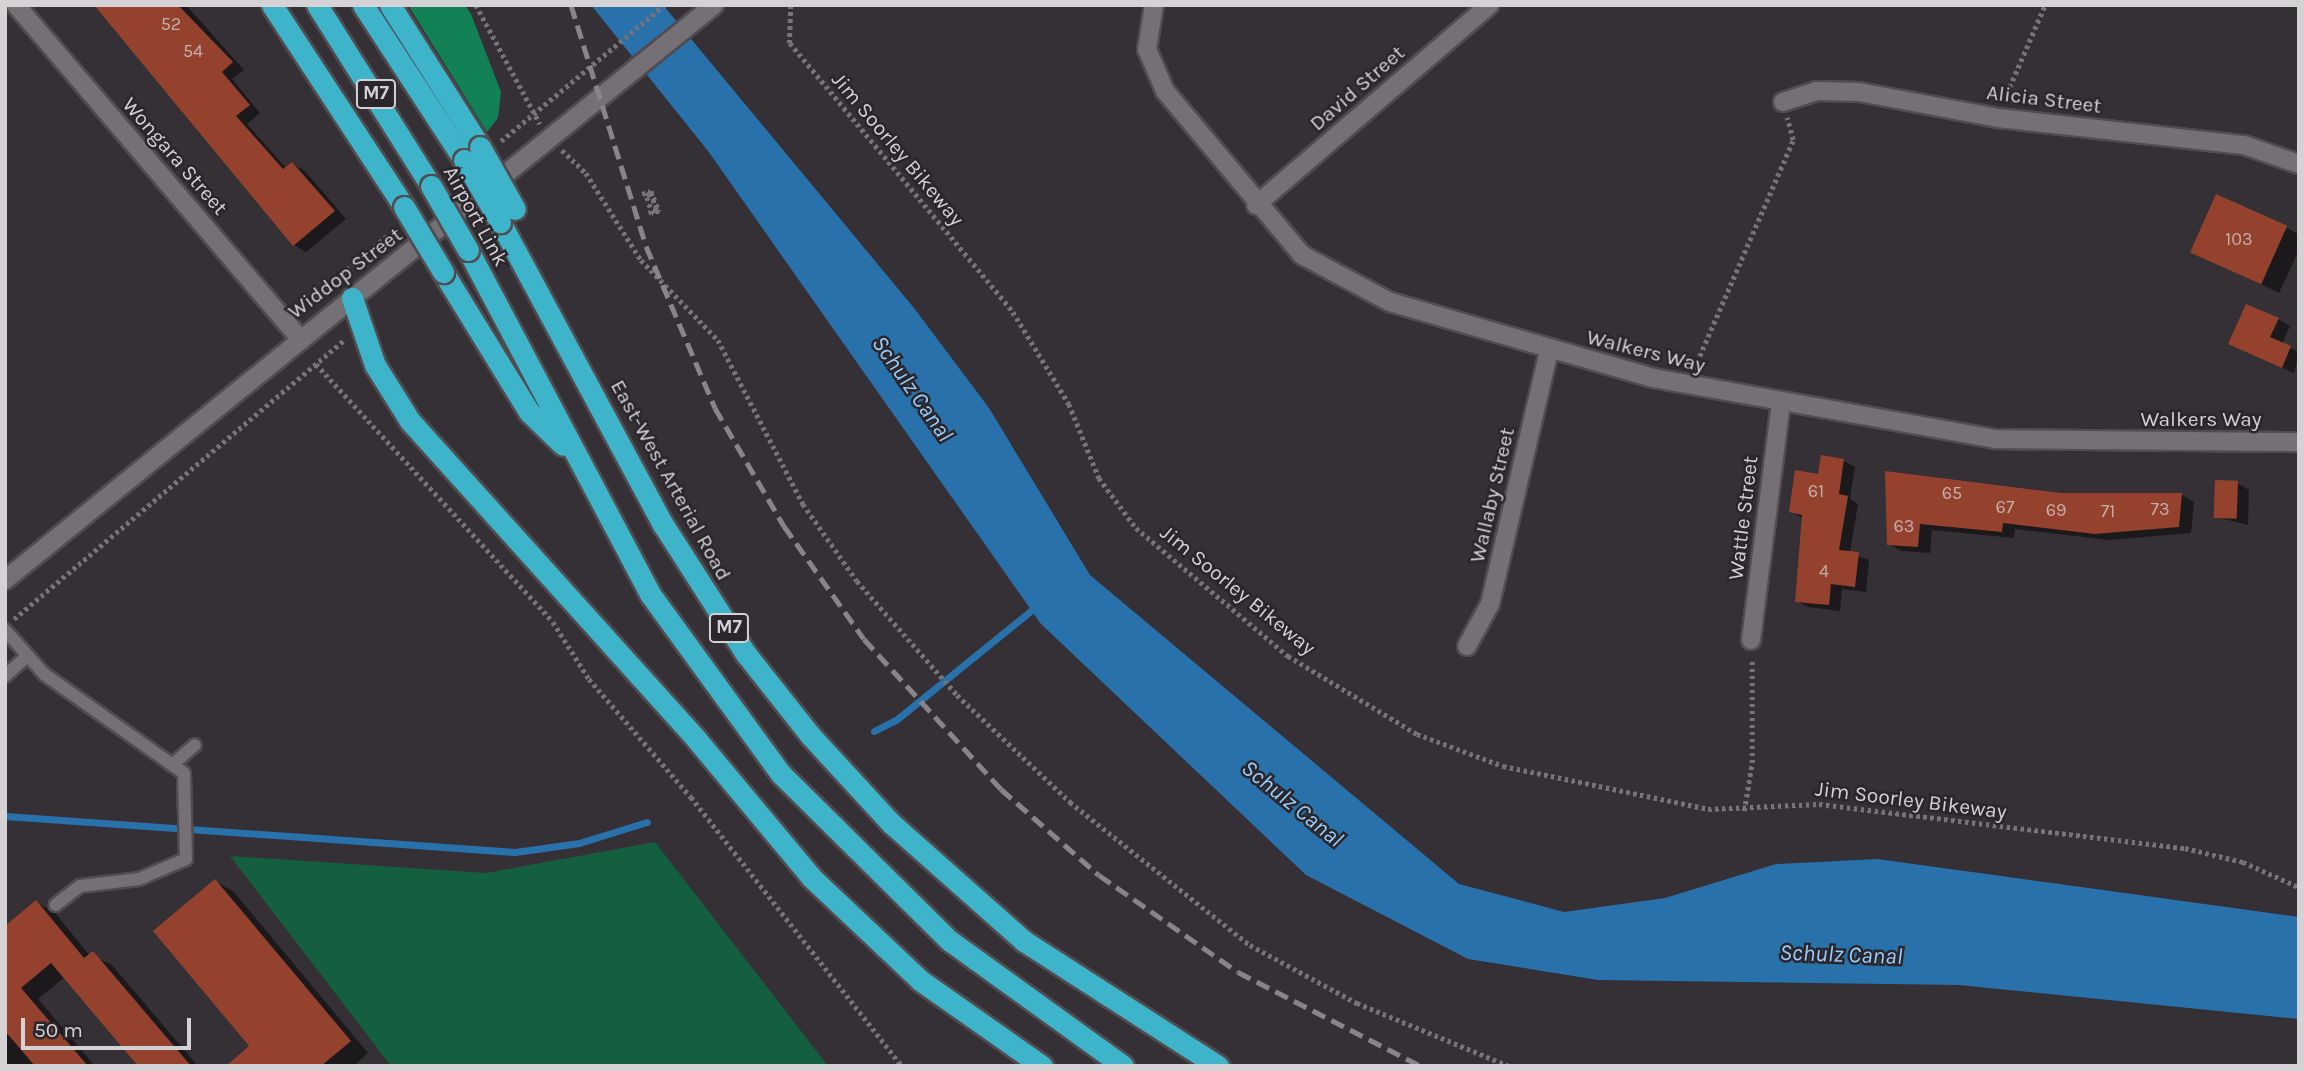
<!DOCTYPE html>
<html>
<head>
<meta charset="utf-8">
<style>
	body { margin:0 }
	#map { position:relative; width:2304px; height:1071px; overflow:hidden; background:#343035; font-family:Karla,sans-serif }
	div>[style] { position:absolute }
	.green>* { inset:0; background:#145f40 }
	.forest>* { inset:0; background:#128156 }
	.water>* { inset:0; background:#2871aa }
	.shadow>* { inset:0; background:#0007 }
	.stream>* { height:7px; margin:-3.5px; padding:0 3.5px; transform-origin:3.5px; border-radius:3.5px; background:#2871aa }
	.building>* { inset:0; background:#94422e; transform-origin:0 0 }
	.path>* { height:4.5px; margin-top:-2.25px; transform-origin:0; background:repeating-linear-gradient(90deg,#777478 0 3.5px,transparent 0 7px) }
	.roads { filter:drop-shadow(2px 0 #504c50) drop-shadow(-2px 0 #504c50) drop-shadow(0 2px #504c50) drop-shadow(0 -2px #504c50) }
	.service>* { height:12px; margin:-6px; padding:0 6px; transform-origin:6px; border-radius:6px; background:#757075 }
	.minor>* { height:18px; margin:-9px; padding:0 9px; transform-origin:9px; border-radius:9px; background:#757075 }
	.tertiary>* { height:18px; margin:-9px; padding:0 9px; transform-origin:9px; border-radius:9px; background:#757075 }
	.motorway>* { height:21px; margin:-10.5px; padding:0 10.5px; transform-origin:10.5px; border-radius:10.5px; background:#3eb4ca }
	.rail>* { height:5px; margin-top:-2.5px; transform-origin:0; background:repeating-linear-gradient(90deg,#888589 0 14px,transparent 0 21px) }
	.path-bridge>* { height:4.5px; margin-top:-2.25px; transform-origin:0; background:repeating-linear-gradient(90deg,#777478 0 3.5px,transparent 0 7px) }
	.bridges { filter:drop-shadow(2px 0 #504c50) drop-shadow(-2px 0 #504c50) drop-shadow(0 2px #504c50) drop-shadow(0 -2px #504c50) }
	.motorway-bridge>* { height:21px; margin:-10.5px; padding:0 10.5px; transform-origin:10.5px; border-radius:10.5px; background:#3eb4ca }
	span { translate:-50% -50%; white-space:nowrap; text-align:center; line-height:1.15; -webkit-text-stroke:5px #2a262b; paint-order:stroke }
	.number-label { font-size:18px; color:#c4aeaa }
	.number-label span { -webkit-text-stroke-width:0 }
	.shield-label span { padding:2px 5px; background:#2a262b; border:2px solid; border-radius:5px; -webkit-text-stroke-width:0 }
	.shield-label { font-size:19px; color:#d4d2d4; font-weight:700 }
	.street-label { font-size:21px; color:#d4d2d4 }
	.water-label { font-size:23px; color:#98cdfd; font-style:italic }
	.frame { position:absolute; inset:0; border:7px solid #d4d2d4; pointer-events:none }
	.scale { position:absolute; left:21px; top:1018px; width:170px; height:32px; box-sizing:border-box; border:4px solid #d4d2d4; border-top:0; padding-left:9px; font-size:21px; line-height:24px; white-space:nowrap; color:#d4d2d4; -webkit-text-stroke:5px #2a262b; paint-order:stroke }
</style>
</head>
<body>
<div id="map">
	<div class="green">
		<i style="clip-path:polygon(655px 842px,828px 1066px,391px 1066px,230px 856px,486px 873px)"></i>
	</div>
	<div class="forest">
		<i style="clip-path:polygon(408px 5px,465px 5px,471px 14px,501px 92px,498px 118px,487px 132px)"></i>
	</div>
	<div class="water">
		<i style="clip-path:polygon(591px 5px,663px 5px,914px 308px,989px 408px,1090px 575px,1459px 884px,1564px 912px,1665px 898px,1776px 864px,1877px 859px,2299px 917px,2299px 1019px,1959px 985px,1598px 980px,1468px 959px,1306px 875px,1041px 624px,708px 151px)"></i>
	</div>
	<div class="shadow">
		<i style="clip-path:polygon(96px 5px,186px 5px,244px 70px,232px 79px,260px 113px,247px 124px,287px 169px,293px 164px,305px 171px,346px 219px,306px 252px,294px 245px)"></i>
		<i style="clip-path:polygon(2286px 227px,2299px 235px,2299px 250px,2279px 293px,2193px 251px)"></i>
		<i style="clip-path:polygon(2278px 319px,2290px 326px,2282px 344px,2299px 352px,2294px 373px,2243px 350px)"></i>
		<i style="clip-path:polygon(1844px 461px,1855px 467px,1850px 499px,1858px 504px,1850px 553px,1869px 560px,1866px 592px,1842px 589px,1840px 611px,1808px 607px,1797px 601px,1802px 518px,1791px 511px,1820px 476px)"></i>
		<i style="clip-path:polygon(1887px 473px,2060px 495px,2182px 495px,2194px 502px,2191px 533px,2109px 540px,2015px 529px,2014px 538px,1932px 530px,1930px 553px,1901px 551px,1889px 544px)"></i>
		<i style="clip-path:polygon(2237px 483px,2249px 490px,2248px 525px,2216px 517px)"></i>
		<i style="clip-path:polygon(215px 881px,234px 892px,368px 1053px,354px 1066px,229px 1066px,251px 1046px)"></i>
		<i style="clip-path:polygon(36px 902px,55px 913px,90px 956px,111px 964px,198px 1066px,140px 1066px,65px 977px,38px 999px,95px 1066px,5px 1066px,5px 928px)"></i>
	</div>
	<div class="stream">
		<i style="left:874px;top:731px;width:25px;rotate:-27deg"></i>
		<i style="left:896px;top:720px;width:181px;rotate:-39deg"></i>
		<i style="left:5px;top:816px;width:511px;rotate:4.04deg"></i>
		<i style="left:515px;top:852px;width:65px;rotate:-8deg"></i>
		<i style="left:579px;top:843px;width:71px;rotate:-17.2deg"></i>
	</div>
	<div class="building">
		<i style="clip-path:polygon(94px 5px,178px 5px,233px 62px,222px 72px,250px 105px,236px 116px,283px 169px,292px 162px,335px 211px,293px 246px)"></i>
		<i style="left:2216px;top:194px;width:78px;height:64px;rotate:24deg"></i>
		<i style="clip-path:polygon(2246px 304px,2279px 318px,2270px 337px,2291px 346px,2282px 368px,2228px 344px)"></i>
		<i style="clip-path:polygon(1821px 455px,1844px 459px,1839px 494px,1848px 496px,1839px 550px,1859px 552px,1855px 587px,1831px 584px,1829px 605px,1795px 602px,1802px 515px,1789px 512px,1795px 470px,1818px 474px)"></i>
		<i style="clip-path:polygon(1885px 471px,2061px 493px,2182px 493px,2179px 527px,2095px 534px,2003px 523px,2002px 532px,1920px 524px,1918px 547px,1887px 545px)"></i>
		<i style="left:2215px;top:480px;width:23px;height:38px;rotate:2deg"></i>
		<i style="clip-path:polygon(215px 879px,351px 1041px,321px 1066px,226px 1066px,249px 1046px,153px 931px)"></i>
		<i style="clip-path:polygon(36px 900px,84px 958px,93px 951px,191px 1066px,138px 1066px,51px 963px,21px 988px,88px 1066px,35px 1066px,5px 1031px,5px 926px)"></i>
	</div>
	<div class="path">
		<i style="left:476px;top:5px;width:135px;rotate:61.7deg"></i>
		<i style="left:791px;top:5px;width:38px;rotate:92deg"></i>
		<i style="left:790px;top:43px;width:349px;rotate:50.3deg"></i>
		<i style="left:1013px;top:312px;width:108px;rotate:58.7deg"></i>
		<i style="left:1069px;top:404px;width:80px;rotate:67.9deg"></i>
		<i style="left:1099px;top:478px;width:62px;rotate:53.5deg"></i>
		<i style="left:1136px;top:528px;width:199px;rotate:40.1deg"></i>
		<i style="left:1288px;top:656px;width:151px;rotate:31.2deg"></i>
		<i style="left:1417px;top:734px;width:92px;rotate:20.4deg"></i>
		<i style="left:1503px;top:766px;width:209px;rotate:11.8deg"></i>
		<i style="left:1708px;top:809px;width:111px;rotate:-2.6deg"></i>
		<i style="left:1819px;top:804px;width:369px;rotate:6.9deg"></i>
		<i style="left:2185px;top:848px;width:60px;rotate:13.6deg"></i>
		<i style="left:2243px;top:862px;width:61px;rotate:24.1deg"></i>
		<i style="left:2004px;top:100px;width:103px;rotate:-66.7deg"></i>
		<i style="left:501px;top:141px;width:212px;rotate:-39.8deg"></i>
		<i style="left:562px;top:150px;width:33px;rotate:44deg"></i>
		<i style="left:586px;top:173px;width:103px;rotate:57.7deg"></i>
		<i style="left:641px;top:260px;width:111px;rotate:46.1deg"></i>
		<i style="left:718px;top:340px;width:185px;rotate:62.6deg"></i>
		<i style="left:803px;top:504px;width:94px;rotate:55deg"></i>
		<i style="left:857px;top:581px;width:152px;rotate:48.7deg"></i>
		<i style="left:957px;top:695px;width:156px;rotate:43.4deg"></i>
		<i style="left:1070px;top:802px;width:230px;rotate:38.5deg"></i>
		<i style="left:1250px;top:945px;width:122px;rotate:28.5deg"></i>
		<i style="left:1357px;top:1003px;width:165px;rotate:22.5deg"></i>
		<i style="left:646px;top:195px;width:5px;rotate:-22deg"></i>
		<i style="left:651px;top:193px;width:18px;rotate:71deg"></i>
		<i style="left:657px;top:210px;width:9px;rotate:159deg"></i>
		<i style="left:315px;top:297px;width:104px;rotate:-40.3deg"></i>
		<i style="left:316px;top:364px;width:350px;rotate:47.4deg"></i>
		<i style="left:553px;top:622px;width:67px;rotate:57.7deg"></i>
		<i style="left:589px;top:679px;width:156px;rotate:49.2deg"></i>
		<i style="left:691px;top:797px;width:342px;rotate:51.9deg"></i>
		<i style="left:1694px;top:369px;width:249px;rotate:-66.6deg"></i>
		<i style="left:1793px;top:140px;width:23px;rotate:-105deg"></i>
		<i style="left:14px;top:619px;width:432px;rotate:-40.2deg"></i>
		<i style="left:1744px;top:811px;width:49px;rotate:-80.5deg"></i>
		<i style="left:1752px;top:763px;width:104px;rotate:-90deg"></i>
	</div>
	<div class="roads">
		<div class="service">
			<i style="left:5px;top:630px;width:59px;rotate:48.4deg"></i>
			<i style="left:44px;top:674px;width:171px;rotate:35.3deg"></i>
			<i style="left:184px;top:773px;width:86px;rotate:88.7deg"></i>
			<i style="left:186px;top:859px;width:51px;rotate:156.9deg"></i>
			<i style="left:139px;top:879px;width:59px;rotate:173.2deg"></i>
			<i style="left:80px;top:886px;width:31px;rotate:142deg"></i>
			<i style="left:5px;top:676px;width:28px;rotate:-42deg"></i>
			<i style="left:172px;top:765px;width:30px;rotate:-41deg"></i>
		</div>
		<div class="minor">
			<i style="left:16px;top:5px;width:436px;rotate:49.6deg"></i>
			<i style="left:1154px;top:5px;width:45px;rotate:99deg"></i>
			<i style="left:1147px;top:49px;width:46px;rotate:66.8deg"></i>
			<i style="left:1165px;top:91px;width:214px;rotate:50.1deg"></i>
			<i style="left:1302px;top:255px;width:100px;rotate:28.1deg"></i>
			<i style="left:1390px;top:302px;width:274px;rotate:16.1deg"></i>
			<i style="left:1653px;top:378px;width:346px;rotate:10.1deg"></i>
			<i style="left:1994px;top:439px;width:305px;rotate:0.6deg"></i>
			<i style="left:1783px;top:102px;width:36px;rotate:-18deg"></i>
			<i style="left:1817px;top:91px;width:42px;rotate:1.4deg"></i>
			<i style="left:1859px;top:92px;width:141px;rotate:10.6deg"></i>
			<i style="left:1998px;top:118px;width:247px;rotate:6.3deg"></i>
			<i style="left:2244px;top:145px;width:58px;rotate:19.1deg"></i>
			<i style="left:1256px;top:205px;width:307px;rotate:-40.6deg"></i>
			<i style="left:1751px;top:640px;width:240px;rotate:-82.8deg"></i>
			<i style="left:1467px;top:646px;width:48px;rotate:-61.3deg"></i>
			<i style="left:1490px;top:604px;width:261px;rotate:-76.9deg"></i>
		</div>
		<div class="tertiary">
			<i style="left:5px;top:580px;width:913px;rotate:-39.04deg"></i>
		</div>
		<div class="motorway">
			<i style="left:272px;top:5px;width:241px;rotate:56.8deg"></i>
			<i style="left:317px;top:5px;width:214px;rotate:57.8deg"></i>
			<i style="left:363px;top:5px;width:185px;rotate:56.9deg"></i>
			<i style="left:390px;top:5px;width:168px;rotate:57.6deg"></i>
			<i style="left:500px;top:222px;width:345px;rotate:61.7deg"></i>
			<i style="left:664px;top:526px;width:152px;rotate:57.4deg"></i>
			<i style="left:746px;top:654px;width:103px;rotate:51.7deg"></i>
			<i style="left:810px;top:735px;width:120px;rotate:47.4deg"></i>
			<i style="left:891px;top:823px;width:178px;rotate:41.6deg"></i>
			<i style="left:1024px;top:941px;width:231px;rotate:32.8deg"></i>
			<i style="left:468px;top:250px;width:389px;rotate:62.1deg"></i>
			<i style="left:650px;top:594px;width:223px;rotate:54deg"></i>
			<i style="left:781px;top:774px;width:238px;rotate:44.7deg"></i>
			<i style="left:950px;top:941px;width:213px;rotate:35.8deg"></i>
			<i style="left:443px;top:272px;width:164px;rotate:58.4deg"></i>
			<i style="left:529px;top:412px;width:47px;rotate:44.1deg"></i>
			<i style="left:352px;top:298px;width:71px;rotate:71.1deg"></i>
			<i style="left:375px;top:365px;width:66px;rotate:58deg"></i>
			<i style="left:410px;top:421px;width:429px;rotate:48deg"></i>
			<i style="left:697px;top:740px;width:178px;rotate:50.2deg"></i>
			<i style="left:811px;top:877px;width:151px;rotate:43.4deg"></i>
			<i style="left:921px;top:981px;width:148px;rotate:35.1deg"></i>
		</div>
	</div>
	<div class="rail">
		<i style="left:571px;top:5px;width:252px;rotate:72.7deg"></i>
		<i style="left:646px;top:246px;width:176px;rotate:66.9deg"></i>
		<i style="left:715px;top:408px;width:137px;rotate:59.7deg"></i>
		<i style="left:784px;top:526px;width:138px;rotate:54.7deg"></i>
		<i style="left:864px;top:639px;width:203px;rotate:47.6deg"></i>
		<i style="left:1001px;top:789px;width:130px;rotate:41.3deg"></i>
		<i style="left:1099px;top:875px;width:169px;rotate:34.9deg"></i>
		<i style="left:1238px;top:972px;width:206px;rotate:27.2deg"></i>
	</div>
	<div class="path-bridge">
		<i style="left:642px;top:194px;width:9px;rotate:-18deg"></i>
		<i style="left:651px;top:191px;width:22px;rotate:68deg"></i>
		<i style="left:659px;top:211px;width:8px;rotate:157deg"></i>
		<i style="left:652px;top:214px;width:20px;rotate:-108deg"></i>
	</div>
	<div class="bridges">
		<div class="motorway-bridge">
			<i style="left:480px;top:147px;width:71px;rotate:60.6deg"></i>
			<i style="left:464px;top:160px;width:72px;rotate:59.9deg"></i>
			<i style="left:431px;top:186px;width:74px;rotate:60deg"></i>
			<i style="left:404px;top:207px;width:76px;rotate:59deg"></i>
		</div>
	</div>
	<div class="number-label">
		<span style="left:171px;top:24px">52</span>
		<span style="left:193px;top:51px">54</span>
		<span style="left:2239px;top:239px">103</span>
		<span style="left:1816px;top:491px">61</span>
		<span style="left:1952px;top:493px">65</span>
		<span style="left:2005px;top:507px">67</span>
		<span style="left:2160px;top:509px">73</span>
		<span style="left:2056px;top:510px">69</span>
		<span style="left:2108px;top:511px">71</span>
		<span style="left:1904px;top:526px">63</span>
		<span style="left:1824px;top:571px">4</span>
	</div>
	<div class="shield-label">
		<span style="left:376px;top:94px">M7</span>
		<span style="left:729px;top:628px">M7</span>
	</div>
	<div class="street-label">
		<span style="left:1357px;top:88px;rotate:-41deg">David Street</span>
		<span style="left:2044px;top:99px;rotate:7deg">Alicia Street</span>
		<span style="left:898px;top:149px;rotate:50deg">Jim Soorley Bikeway</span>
		<span style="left:175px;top:156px;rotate:49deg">Wongara Street</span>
		<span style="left:476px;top:216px;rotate:61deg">Airport Link</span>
		<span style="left:345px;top:273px;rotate:-37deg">Widdop Street</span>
		<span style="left:1646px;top:351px;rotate:14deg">Walkers Way</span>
		<span style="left:2201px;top:419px">Walkers Way</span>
		<span style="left:671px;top:480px;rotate:61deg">East-West Arterial Road</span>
		<span style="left:1492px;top:495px;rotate:-77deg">Wallaby Street</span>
		<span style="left:1743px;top:518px;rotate:-83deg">Wattle Street</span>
		<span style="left:1238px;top:590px;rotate:39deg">Jim Soorley Bikeway</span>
		<span style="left:1911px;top:800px;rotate:7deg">Jim Soorley Bikeway</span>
	</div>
	<div class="water-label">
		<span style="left:912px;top:389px;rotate:55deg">Schulz Canal</span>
		<span style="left:1292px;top:804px;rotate:39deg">Schulz Canal</span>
		<span style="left:1841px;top:955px;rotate:2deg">Schulz Canal</span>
	</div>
	<div class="frame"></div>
	<div class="scale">50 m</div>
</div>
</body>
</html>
